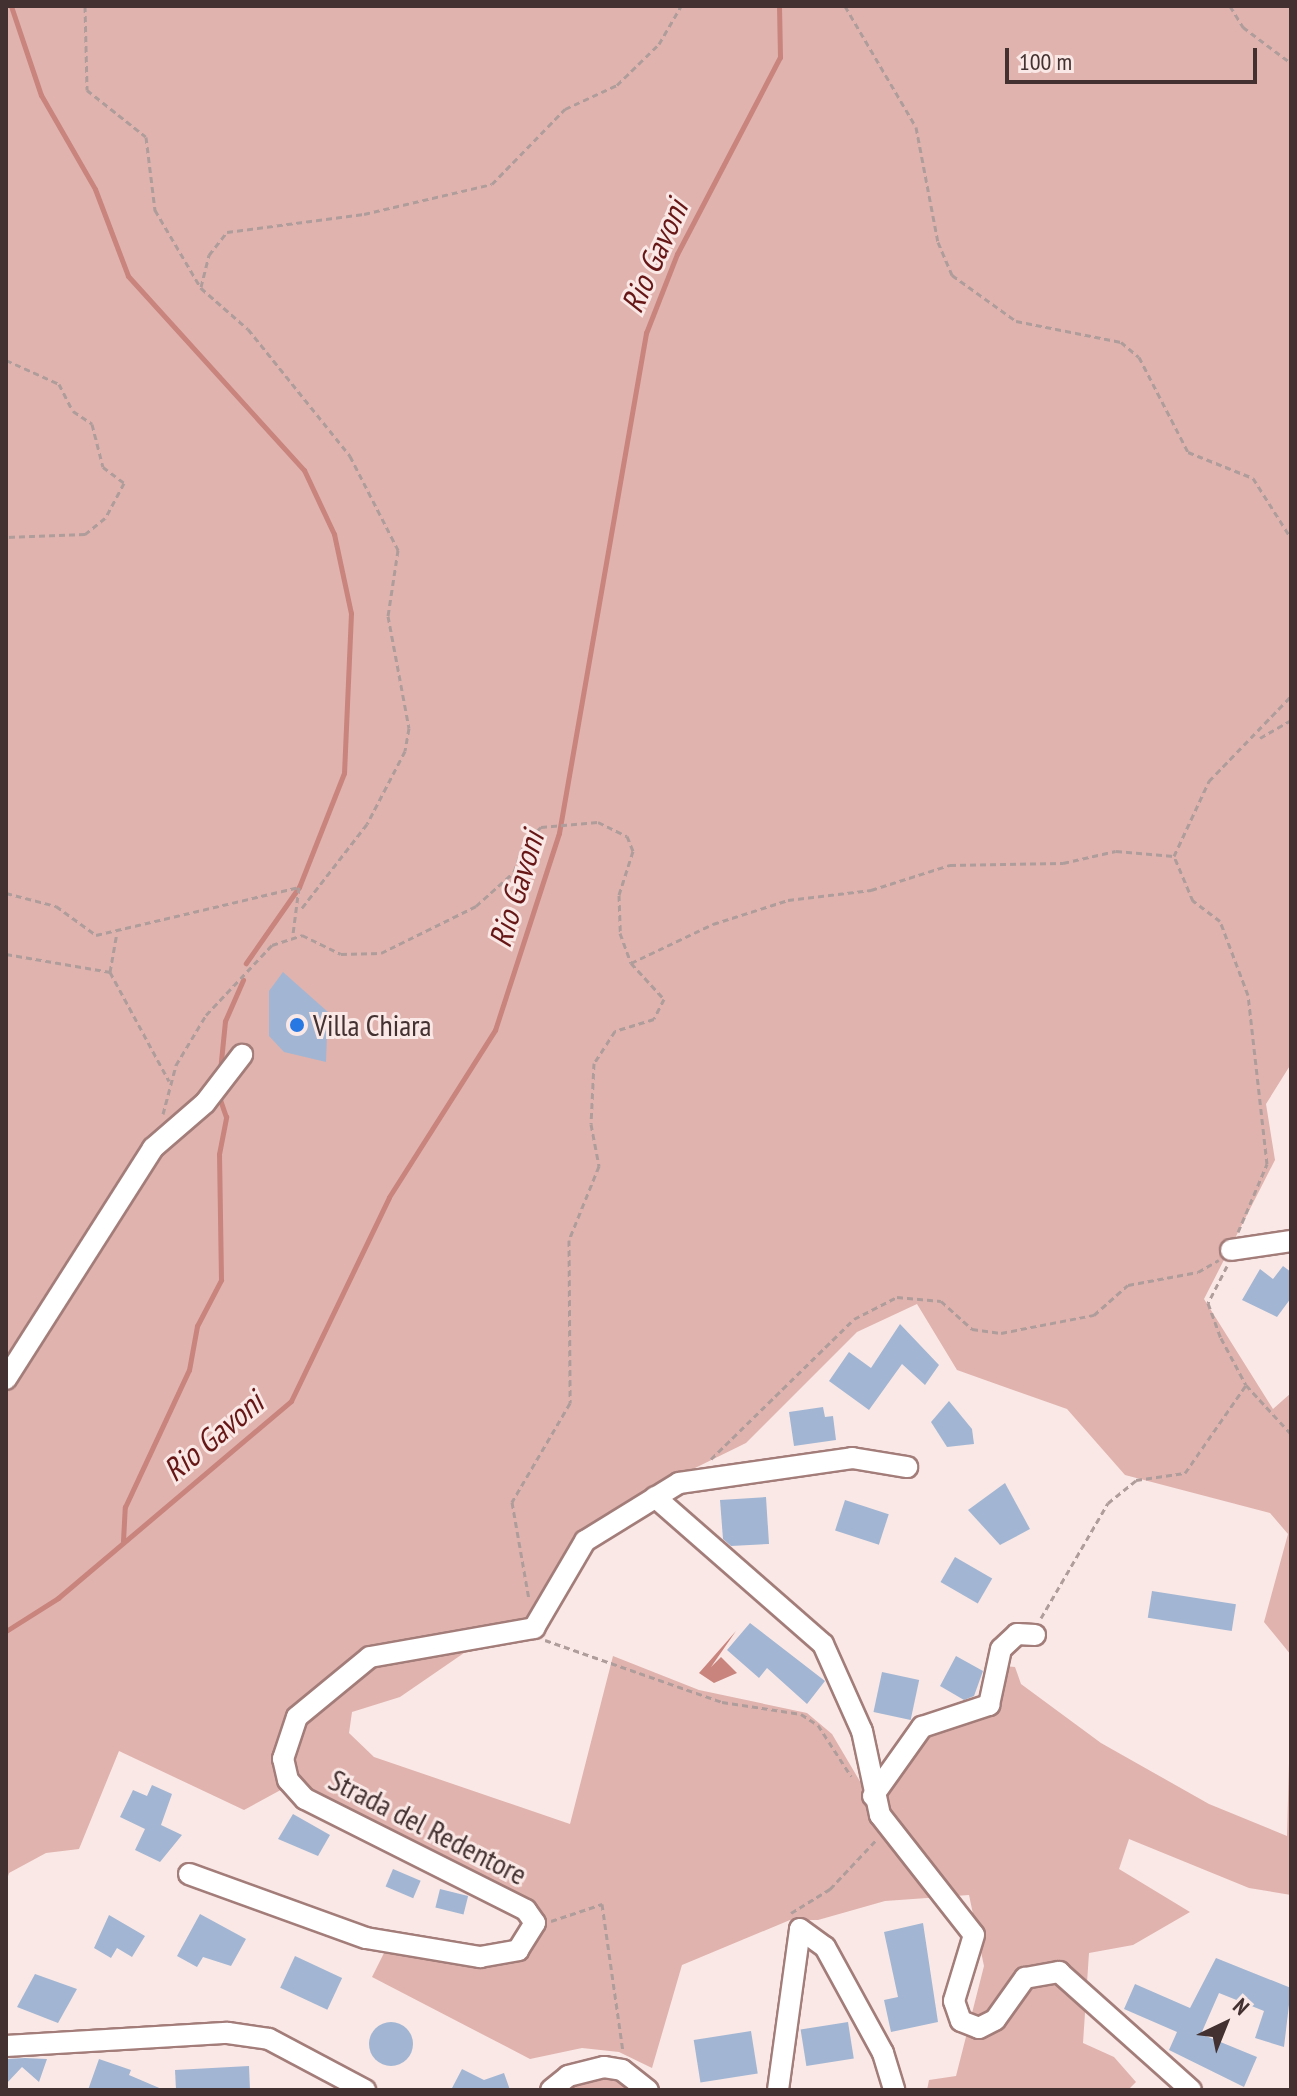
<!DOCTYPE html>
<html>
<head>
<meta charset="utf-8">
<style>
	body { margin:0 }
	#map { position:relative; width:1297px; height:2096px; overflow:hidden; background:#fae8e6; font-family:"PT Sans Narrow",sans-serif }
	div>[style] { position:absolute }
	.green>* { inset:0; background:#e0b3ae }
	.water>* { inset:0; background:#c8847d }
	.stream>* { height:5px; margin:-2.5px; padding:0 2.5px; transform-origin:2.5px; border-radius:2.5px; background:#c8847d }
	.building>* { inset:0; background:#a2b6d3; transform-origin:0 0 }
	.round { border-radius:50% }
	.path>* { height:3px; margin-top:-1.5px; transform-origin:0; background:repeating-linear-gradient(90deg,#af9d9b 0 6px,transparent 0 10px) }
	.roads { filter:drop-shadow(2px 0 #a37d79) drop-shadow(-2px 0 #a37d79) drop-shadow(0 2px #a37d79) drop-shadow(0 -2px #a37d79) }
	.street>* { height:20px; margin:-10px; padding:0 10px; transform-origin:10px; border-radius:10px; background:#fff }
	.dots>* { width:22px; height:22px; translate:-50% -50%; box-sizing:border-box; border:4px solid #fae8e6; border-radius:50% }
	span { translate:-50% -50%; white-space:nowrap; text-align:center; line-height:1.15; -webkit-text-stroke:6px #fae8e6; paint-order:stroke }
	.poi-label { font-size:30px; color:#423130 }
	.left { translate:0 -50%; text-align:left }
	.street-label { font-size:30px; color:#423130 }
	.water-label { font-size:32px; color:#671616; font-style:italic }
	.frame { position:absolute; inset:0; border:8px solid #423130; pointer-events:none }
	.north { position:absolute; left:1185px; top:1984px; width:80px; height:80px; -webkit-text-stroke:6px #fae8e6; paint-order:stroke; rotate:43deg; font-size:22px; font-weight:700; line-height:32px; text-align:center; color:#423130 }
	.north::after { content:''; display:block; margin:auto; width:28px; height:36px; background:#423130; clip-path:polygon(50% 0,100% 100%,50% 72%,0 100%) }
	.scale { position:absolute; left:1005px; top:48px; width:252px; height:36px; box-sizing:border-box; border:4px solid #423130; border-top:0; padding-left:10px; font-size:24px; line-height:28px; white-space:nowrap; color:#423130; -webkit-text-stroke:6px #fae8e6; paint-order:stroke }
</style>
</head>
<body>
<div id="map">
	<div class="green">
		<i style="clip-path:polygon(6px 6px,1291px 6px,1291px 1064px,1266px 1104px,1275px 1160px,1204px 1299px,1273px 1409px,1291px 1393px,1291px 1655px,1264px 1622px,1288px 1534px,1270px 1513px,1125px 1475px,1067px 1409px,957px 1370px,917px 1304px,857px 1332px,746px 1443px,638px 1496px,524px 1621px,527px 1639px,464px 1653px,400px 1697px,352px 1712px,349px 1733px,374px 1757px,570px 1824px,613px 1656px,699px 1690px,807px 1713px,832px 1734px,868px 1795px,882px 1792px,925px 1733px,978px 1715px,1004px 1666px,1015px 1667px,1021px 1684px,1101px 1743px,1209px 1804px,1287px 1836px,1291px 1689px,1291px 1895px,1249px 1888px,1129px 1839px,1119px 1869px,1190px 1912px,1133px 1945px,1089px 1953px,1083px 2043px,1114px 2057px,1136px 2082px,1128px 2090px,927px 2090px,929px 2080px,956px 2076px,984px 1966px,969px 1895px,885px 1901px,818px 1920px,790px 1920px,682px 1965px,652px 2068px,619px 2052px,582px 2048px,530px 2059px,372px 1977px,384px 1953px,484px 1965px,522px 1956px,540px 1937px,543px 1919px,530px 1902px,345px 1812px,299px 1780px,244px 1810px,119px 1751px,79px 1849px,46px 1853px,9px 1873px,6px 1883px)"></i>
		<i style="clip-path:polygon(613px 2071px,641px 2090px,561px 2090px,577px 2077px)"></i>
	</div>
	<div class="water">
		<i style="clip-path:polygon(736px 1631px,711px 1667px,721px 1657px,737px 1673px,714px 1683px,699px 1673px)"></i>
	</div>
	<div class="stream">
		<i style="left:11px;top:6px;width:94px;rotate:71.4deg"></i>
		<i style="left:41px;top:95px;width:108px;rotate:60.1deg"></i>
		<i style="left:95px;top:189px;width:93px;rotate:69.2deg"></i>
		<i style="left:128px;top:276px;width:262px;rotate:47.8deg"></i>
		<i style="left:304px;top:470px;width:71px;rotate:64.9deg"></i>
		<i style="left:334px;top:534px;width:81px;rotate:77.9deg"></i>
		<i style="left:351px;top:613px;width:160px;rotate:92.5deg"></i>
		<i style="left:344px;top:773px;width:123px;rotate:111.5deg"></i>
		<i style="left:299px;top:887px;width:93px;rotate:124.9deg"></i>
		<i style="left:220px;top:1071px;width:50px;rotate:-84.3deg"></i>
		<i style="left:225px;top:1021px;width:45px;rotate:-66.3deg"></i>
		<i style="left:123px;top:1541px;width:34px;rotate:-87deg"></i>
		<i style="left:125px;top:1507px;width:151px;rotate:-65deg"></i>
		<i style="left:189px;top:1370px;width:45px;rotate:-79.7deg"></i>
		<i style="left:197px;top:1326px;width:52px;rotate:-62.4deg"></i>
		<i style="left:221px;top:1280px;width:126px;rotate:-90.9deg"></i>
		<i style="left:219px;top:1154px;width:38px;rotate:-79deg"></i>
		<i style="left:226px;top:1117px;width:24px;rotate:-109deg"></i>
		<i style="left:6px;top:1631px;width:62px;rotate:-32.4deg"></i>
		<i style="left:58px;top:1598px;width:305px;rotate:-40.2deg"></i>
		<i style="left:291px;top:1401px;width:226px;rotate:-64.3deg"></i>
		<i style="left:389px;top:1197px;width:198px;rotate:-57.6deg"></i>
		<i style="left:495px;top:1030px;width:207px;rotate:-72deg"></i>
		<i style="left:559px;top:833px;width:508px;rotate:-80.13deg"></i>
		<i style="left:646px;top:333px;width:85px;rotate:-68.6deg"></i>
		<i style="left:677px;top:254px;width:222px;rotate:-62.4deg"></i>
		<i style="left:780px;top:57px;width:51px;rotate:-91.1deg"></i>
	</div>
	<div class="building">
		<i style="clip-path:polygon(283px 972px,328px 1012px,326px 1062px,284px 1052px,269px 1036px,269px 991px)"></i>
		<i style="clip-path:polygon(1283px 1266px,1291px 1272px,1291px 1298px,1277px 1317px,1242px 1300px,1260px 1269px,1273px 1279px)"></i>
		<i style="clip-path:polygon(900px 1324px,939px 1365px,925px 1385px,902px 1364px,869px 1410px,829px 1381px,849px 1352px,871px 1368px)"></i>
		<i style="clip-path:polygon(949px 1401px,972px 1429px,974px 1444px,947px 1447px,931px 1422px)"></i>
		<i style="clip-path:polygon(823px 1407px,825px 1417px,833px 1416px,836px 1440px,794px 1446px,789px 1412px)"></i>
		<i style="clip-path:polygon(1005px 1483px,1030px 1529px,1000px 1545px,968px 1510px)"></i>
		<i style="clip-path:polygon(766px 1497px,769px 1544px,731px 1546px,723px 1539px,720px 1500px)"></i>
		<i style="left:845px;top:1500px;width:46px;height:32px;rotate:18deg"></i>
		<i style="left:955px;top:1557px;width:43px;height:29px;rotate:30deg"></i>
		<i style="left:1152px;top:1591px;width:85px;height:27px;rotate:9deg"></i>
		<i style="clip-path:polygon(750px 1623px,825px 1681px,807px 1704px,767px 1668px,759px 1678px,727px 1650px)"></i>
		<i style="clip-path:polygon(956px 1656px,983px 1671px,974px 1696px,964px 1700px,940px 1686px)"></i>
		<i style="left:882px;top:1672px;width:38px;height:41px;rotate:12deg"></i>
		<i style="clip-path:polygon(152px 1785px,172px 1794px,161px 1825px,182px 1835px,160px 1862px,135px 1850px,145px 1829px,120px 1817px,133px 1790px,147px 1796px)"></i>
		<i style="clip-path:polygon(293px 1814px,330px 1835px,318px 1856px,278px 1839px)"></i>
		<i style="left:393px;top:1869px;width:30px;height:19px;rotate:23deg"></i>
		<i style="left:440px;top:1889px;width:29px;height:19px;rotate:14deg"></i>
		<i style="clip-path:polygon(200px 1914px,246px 1939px,231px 1966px,203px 1957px,197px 1967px,177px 1956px)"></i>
		<i style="clip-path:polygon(109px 1915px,145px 1936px,132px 1957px,117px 1948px,111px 1958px,94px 1948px)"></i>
		<i style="clip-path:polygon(923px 1923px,938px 2022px,891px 2032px,884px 2000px,898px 1997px,884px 1932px)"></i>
		<i style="left:295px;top:1956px;width:52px;height:35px;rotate:25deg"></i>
		<i style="clip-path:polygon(1216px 1958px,1291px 1988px,1284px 2047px,1255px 2038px,1264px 2011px,1219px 1993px,1201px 2034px,1257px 2057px,1244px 2087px,1169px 2050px,1177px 2032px,1124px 2009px,1135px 1984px,1190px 2008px)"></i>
		<i style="clip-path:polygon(35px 1974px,77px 1989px,58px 2023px,17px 2007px)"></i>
		<i style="left:848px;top:2022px;width:37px;height:48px;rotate:81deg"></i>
		<i class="round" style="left:369px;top:2022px;width:44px;height:44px"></i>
		<i style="left:751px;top:2031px;width:43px;height:58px;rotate:81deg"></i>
		<i style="clip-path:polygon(6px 2059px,25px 2058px,47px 2059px,39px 2082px,22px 2067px,6px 2084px)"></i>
		<i style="clip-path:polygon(99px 2059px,131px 2070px,129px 2075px,164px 2090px,88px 2090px)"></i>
		<i style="clip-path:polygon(249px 2066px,250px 2090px,176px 2090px,175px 2070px)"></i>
		<i style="clip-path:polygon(462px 2069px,484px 2080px,504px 2073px,510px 2090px,451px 2090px)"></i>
	</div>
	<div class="path">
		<i style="left:85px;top:6px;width:84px;rotate:88.6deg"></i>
		<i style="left:87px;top:90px;width:75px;rotate:38.5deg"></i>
		<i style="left:146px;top:137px;width:74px;rotate:83deg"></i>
		<i style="left:155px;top:210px;width:91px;rotate:59.5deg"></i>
		<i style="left:201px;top:288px;width:62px;rotate:41.1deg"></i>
		<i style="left:248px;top:329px;width:163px;rotate:51.2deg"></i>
		<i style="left:350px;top:456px;width:106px;rotate:62.9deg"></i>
		<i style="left:398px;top:550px;width:67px;rotate:98.6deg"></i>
		<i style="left:388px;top:616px;width:114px;rotate:79.4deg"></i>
		<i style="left:409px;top:728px;width:23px;rotate:100deg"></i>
		<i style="left:405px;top:751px;width:82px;rotate:117.5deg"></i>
		<i style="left:367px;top:824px;width:108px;rotate:127.8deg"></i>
		<i style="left:845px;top:6px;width:140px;rotate:59.6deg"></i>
		<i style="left:916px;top:127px;width:117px;rotate:79.2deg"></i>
		<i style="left:938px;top:242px;width:36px;rotate:67deg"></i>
		<i style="left:952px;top:275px;width:79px;rotate:35.7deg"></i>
		<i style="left:1016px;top:321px;width:107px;rotate:11.3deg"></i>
		<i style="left:1121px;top:342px;width:23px;rotate:40deg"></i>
		<i style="left:1139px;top:357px;width:107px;rotate:62.7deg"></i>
		<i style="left:1188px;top:452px;width:70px;rotate:21.8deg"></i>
		<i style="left:1253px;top:478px;width:71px;rotate:57.7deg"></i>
		<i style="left:1230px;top:6px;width:25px;rotate:58deg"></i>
		<i style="left:1243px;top:27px;width:60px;rotate:36.9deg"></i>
		<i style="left:201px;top:287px;width:33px;rotate:-76deg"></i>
		<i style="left:209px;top:255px;width:29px;rotate:-52deg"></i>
		<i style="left:227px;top:232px;width:138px;rotate:-7.5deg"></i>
		<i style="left:364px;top:214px;width:131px;rotate:-13.2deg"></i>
		<i style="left:492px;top:184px;width:105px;rotate:-45.8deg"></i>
		<i style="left:565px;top:109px;width:57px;rotate:-24.8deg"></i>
		<i style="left:617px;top:85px;width:59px;rotate:-44.3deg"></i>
		<i style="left:659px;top:44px;width:44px;rotate:-59.9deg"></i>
		<i style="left:6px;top:360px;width:58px;rotate:24.4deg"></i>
		<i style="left:59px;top:384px;width:30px;rotate:63deg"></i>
		<i style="left:73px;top:411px;width:23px;rotate:34deg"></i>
		<i style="left:92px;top:424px;width:44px;rotate:75.7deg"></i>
		<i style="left:103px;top:467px;width:26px;rotate:37deg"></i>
		<i style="left:124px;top:483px;width:40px;rotate:118deg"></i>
		<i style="left:105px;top:518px;width:26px;rotate:141deg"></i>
		<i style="left:85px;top:534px;width:79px;rotate:177.8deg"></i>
		<i style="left:1260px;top:738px;width:36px;rotate:-30deg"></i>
		<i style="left:6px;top:893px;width:52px;rotate:14.6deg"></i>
		<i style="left:56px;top:906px;width:49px;rotate:35.9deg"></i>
		<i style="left:96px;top:935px;width:209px;rotate:-13.3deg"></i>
		<i style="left:299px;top:887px;width:47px;rotate:97.3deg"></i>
		<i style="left:6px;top:954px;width:106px;rotate:9.8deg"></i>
		<i style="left:110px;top:972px;width:40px;rotate:-80deg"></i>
		<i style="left:631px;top:963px;width:91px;rotate:-25.4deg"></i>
		<i style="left:713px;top:924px;width:79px;rotate:-17.7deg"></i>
		<i style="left:788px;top:900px;width:84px;rotate:-6.9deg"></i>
		<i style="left:871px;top:890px;width:83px;rotate:-17.6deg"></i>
		<i style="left:950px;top:865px;width:113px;rotate:-1deg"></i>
		<i style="left:1063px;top:863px;width:54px;rotate:-12.8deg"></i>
		<i style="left:1116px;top:851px;width:58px;rotate:4.9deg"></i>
		<i style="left:110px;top:972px;width:124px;rotate:61.6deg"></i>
		<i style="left:163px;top:1114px;width:51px;rotate:-75.1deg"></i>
		<i style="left:176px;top:1065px;width:58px;rotate:-59deg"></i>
		<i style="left:206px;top:1015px;width:96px;rotate:-46.7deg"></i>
		<i style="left:272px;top:945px;width:32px;rotate:-18deg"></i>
		<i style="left:302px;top:935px;width:43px;rotate:26deg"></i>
		<i style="left:341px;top:954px;width:40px;rotate:-1.4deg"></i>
		<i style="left:381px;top:953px;width:106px;rotate:-26.3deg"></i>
		<i style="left:476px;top:906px;width:51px;rotate:-41.8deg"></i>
		<i style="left:514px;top:872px;width:30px;rotate:-70deg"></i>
		<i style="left:524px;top:844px;width:24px;rotate:-45deg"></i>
		<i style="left:541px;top:827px;width:57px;rotate:-5deg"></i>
		<i style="left:598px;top:822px;width:32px;rotate:26deg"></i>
		<i style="left:627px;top:836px;width:16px;rotate:68deg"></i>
		<i style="left:633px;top:851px;width:46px;rotate:107.7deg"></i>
		<i style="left:619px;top:895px;width:38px;rotate:88deg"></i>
		<i style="left:620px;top:933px;width:32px;rotate:70deg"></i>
		<i style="left:631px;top:963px;width:49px;rotate:47.5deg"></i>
		<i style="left:664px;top:999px;width:22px;rotate:117deg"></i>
		<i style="left:654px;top:1019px;width:41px;rotate:162.9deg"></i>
		<i style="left:615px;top:1031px;width:38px;rotate:123deg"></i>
		<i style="left:594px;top:1063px;width:61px;rotate:92.8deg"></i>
		<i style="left:591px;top:1124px;width:43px;rotate:79.2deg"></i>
		<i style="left:599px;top:1166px;width:80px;rotate:112.1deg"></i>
		<i style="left:569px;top:1240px;width:163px;rotate:89.6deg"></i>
		<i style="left:570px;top:1403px;width:115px;rotate:120.4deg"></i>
		<i style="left:512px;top:1502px;width:98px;rotate:80.1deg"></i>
		<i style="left:1238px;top:1232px;width:74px;rotate:-66.9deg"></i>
		<i style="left:1267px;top:1164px;width:170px;rotate:-96.4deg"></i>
		<i style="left:1248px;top:995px;width:79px;rotate:-110.7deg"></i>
		<i style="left:1220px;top:921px;width:34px;rotate:-143deg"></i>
		<i style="left:1193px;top:901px;width:49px;rotate:-112.9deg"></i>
		<i style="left:1174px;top:856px;width:83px;rotate:-65deg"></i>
		<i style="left:1209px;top:781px;width:118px;rotate:-46deg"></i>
		<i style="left:1227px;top:1266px;width:42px;rotate:117.2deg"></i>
		<i style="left:1208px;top:1303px;width:37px;rotate:70deg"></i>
		<i style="left:1221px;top:1338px;width:53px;rotate:62deg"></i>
		<i style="left:1246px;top:1385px;width:67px;rotate:47.4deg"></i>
		<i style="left:711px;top:1459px;width:200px;rotate:-44.4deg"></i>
		<i style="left:854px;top:1319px;width:48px;rotate:-27.1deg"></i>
		<i style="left:897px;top:1297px;width:44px;rotate:5.2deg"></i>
		<i style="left:941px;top:1301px;width:42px;rotate:42.1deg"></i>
		<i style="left:972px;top:1329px;width:29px;rotate:8deg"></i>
		<i style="left:1001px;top:1333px;width:95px;rotate:-11deg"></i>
		<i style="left:1094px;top:1315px;width:45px;rotate:-41.4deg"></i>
		<i style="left:1128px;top:1285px;width:71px;rotate:-10.5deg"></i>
		<i style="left:1198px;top:1272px;width:24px;rotate:-30deg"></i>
		<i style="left:1041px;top:1618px;width:133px;rotate:-59.8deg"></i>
		<i style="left:1108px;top:1503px;width:36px;rotate:-39deg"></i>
		<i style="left:1136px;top:1480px;width:49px;rotate:-8.1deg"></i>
		<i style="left:1185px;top:1473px;width:107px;rotate:-55.3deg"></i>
		<i style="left:545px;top:1640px;width:188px;rotate:19.3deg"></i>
		<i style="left:722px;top:1702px;width:80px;rotate:8.6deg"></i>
		<i style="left:801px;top:1714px;width:20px;rotate:33deg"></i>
		<i style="left:818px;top:1725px;width:61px;rotate:57.1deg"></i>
		<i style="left:791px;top:1913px;width:46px;rotate:-31.6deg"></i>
		<i style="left:830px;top:1889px;width:69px;rotate:-46.8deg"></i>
		<i style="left:551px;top:1921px;width:54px;rotate:-18.4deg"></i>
		<i style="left:602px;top:1904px;width:148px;rotate:81.9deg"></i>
	</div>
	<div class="roads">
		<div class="street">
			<i style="left:1231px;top:1250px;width:61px;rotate:-8.5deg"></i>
			<i style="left:6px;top:1379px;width:274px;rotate:-57.5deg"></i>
			<i style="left:153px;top:1148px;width:69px;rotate:-40.9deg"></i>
			<i style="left:205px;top:1103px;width:61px;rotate:-52.4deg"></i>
			<i style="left:655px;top:1497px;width:223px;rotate:41.2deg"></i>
			<i style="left:823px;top:1644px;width:95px;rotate:65.9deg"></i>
			<i style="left:862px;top:1731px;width:86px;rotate:77.9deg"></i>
			<i style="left:880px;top:1815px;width:152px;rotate:51.9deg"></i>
			<i style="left:974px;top:1935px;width:69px;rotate:106.9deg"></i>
			<i style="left:954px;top:2001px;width:21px;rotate:71deg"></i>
			<i style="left:961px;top:2021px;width:19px;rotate:21deg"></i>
			<i style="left:979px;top:2028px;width:18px;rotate:-27deg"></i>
			<i style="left:995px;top:2020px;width:52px;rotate:-54.5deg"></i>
			<i style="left:1025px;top:1978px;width:35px;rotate:-10deg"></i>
			<i style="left:1059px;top:1972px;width:177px;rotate:41.8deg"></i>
			<i style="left:873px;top:1796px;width:85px;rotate:-54.6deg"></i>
			<i style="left:922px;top:1727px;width:71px;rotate:-18.2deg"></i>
			<i style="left:989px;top:1705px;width:57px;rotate:-77.9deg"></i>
			<i style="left:1001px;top:1649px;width:22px;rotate:-43deg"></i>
			<i style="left:1017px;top:1634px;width:18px;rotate:3deg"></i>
			<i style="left:189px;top:1874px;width:188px;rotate:19.9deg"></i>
			<i style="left:366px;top:1938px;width:116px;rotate:9.5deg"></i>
			<i style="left:480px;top:1957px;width:39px;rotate:-10deg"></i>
			<i style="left:518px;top:1950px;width:32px;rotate:-58deg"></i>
			<i style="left:535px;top:1923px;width:16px;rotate:-125deg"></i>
			<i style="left:526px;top:1910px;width:247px;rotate:-153.3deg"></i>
			<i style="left:305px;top:1799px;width:25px;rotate:-132deg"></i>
			<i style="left:288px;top:1780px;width:22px;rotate:-103deg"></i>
			<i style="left:283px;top:1759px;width:44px;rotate:-71.6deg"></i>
			<i style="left:297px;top:1717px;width:94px;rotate:-39.4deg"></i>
			<i style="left:370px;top:1657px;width:167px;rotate:-10deg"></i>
			<i style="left:534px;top:1628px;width:101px;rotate:-59.6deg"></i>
			<i style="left:585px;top:1541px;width:110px;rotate:-31.7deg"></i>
			<i style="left:679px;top:1483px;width:175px;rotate:-8.2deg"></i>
			<i style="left:852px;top:1458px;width:56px;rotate:9.3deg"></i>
			<i style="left:6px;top:2046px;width:222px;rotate:-3.4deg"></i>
			<i style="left:228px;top:2033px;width:41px;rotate:8.3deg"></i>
			<i style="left:269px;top:2039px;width:109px;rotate:28deg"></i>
			<i style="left:551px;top:2090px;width:22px;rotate:-39deg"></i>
			<i style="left:568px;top:2076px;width:37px;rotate:-14deg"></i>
			<i style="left:604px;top:2067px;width:18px;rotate:9deg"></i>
			<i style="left:622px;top:2070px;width:33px;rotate:38deg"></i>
			<i style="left:778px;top:2090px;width:162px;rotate:-82.2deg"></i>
			<i style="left:800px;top:1929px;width:31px;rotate:36deg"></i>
			<i style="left:825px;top:1947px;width:121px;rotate:61.3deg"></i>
			<i style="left:883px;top:2053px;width:39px;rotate:73deg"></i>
		</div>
	</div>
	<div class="dots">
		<i style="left:297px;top:1025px;background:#2878e4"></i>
	</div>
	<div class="poi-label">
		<span class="left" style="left:313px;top:1025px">Villa Chiara</span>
	</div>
	<div class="street-label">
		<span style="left:428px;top:1827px;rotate:27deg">Strada del Redentore</span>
	</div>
	<div class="water-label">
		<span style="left:654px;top:256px;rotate:-66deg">Rio Gavoni</span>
		<span style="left:516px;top:889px;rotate:-73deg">Rio Gavoni</span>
		<span style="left:213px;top:1436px;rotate:-40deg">Rio Gavoni</span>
	</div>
	<div class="frame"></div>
	<div class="north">N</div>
	<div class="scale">100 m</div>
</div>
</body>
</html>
